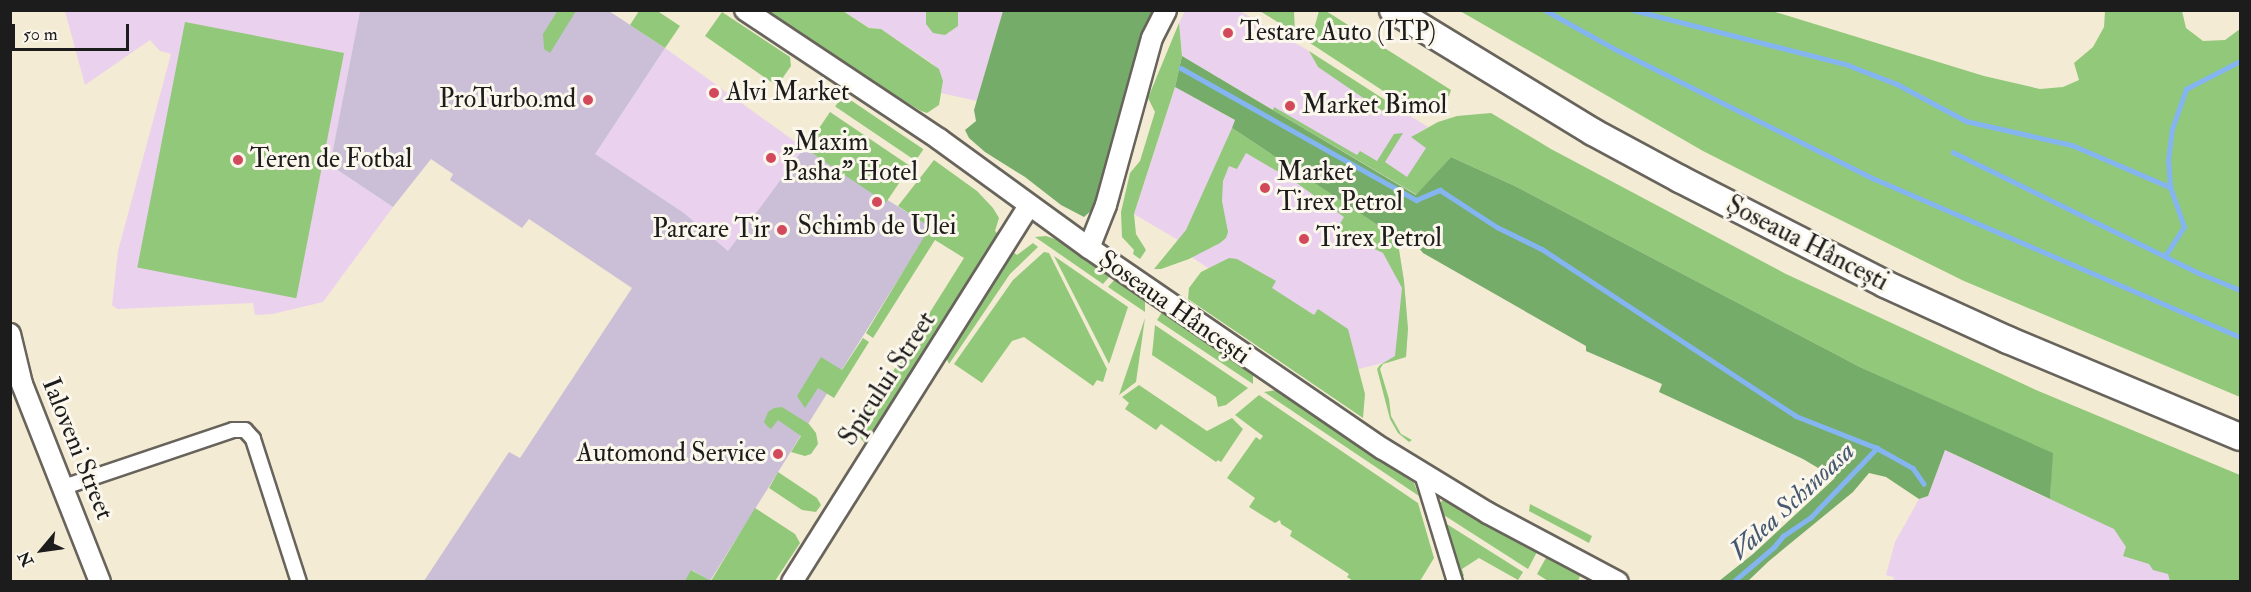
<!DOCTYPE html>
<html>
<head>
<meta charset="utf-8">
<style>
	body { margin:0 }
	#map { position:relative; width:2251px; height:592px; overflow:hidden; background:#f4ebd4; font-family:"IM FELL Double Pica",serif }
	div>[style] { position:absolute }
	.built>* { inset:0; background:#ead1ed }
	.industrial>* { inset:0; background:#cabfd7 }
	.green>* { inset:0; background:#92c87a; transform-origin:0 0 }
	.forest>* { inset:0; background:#75ac6a }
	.stream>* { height:4.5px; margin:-2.25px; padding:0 2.25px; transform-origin:2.25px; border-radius:2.25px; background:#85b5f1 }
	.roads { filter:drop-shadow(2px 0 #68645c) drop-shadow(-2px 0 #68645c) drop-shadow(0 2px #68645c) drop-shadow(0 -2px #68645c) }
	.street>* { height:14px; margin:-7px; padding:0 7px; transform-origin:7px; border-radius:7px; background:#fff }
	.secondary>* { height:20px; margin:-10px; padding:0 10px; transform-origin:10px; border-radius:10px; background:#fff }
	.highway>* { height:26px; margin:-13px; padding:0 13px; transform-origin:13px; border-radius:13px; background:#fff }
	.dots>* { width:16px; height:16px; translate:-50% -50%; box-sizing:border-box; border:3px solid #fbf7ec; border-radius:50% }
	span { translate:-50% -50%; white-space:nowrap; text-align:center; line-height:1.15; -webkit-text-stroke:6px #fbf7ec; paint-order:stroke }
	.poi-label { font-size:26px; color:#1c1c1c }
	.left { translate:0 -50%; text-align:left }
	.right { translate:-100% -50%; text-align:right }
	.street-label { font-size:26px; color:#1c1c1c }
	.water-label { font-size:27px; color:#465971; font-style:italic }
	.frame { position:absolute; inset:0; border:12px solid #1c1c1c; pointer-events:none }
	.north { position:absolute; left:12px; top:520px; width:60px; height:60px; -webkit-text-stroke:4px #fbf7ec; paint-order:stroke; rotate:241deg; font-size:16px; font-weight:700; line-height:24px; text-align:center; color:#1c1c1c }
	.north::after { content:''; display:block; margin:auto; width:21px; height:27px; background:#1c1c1c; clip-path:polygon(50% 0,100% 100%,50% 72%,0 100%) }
	.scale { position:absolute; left:12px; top:24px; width:117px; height:27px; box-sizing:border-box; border:3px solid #1c1c1c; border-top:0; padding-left:8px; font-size:18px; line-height:21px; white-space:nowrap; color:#1c1c1c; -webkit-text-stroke:4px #fbf7ec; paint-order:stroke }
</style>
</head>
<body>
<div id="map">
	<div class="built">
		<i style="clip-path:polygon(65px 11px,360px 11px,330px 165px,393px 207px,323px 302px,272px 314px,255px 315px,253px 303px,117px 309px,112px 305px,118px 251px,171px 54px,160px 51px,150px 40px,85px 85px)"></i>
		<i style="clip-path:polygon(843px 11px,1003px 11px,977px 101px,941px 93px,943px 81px,933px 64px,881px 29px,870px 28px)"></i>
		<i style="clip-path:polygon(1185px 11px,1240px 11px,1309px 51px,1318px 67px,1391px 114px,1407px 114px,1428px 127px,1416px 134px,1451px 157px,1417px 195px,1182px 56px,1179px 23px)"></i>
		<i style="clip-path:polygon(665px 48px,804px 148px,728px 251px,684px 213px,594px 154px)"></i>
		<i style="clip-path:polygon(1175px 87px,1236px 121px,1232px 129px,1397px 237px,1404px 281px,1408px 329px,1406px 357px,1359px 369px,1175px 246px,1178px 240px,1134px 214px)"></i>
		<i style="clip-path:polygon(1945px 450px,2049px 499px,2053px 453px,2240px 581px,1893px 582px,1894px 577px,1886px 575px,1895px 542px,1919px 499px,1928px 496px)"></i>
	</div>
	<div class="industrial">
		<i style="clip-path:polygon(360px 11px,609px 11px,665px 48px,595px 154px,684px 213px,728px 251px,804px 148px,931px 227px,710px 581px,692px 570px,685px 582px,424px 581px,509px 452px,520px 458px,632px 288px,529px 219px,522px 228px,450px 180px,453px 174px,431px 159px,393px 207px,330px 165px)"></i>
	</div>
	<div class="green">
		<i style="clip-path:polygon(558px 10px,576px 11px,550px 53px,544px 49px,543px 34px)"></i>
		<i style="clip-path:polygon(656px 10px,680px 26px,665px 48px,630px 25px,639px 11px)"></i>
		<i style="clip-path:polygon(767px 11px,843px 11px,869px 28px,881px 29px,939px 69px,943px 81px,939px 105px,927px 113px,921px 111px,852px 69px)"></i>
		<i style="clip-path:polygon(926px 11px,958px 11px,958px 26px,945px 35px,933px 33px,926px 24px)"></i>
		<i style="clip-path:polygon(1260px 11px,1294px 11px,1295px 33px)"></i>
		<i style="clip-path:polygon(1319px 11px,1326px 11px,1451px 90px,1449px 96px,1417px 113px,1310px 43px)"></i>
		<i style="clip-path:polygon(1460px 11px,1772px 11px,1984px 76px,2040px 89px,2063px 87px,2079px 80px,2074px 63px,2093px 47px,2104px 27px,2105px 11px,2182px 11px,2186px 28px,2203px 41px,2225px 40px,2240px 29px,2240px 397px,1964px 281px,1802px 201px,1703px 151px)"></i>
		<i style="clip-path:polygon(722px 12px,790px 57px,791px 66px,777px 86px,705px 36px)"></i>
		<i style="left:185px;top:22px;width:162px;height:250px;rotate:11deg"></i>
		<i style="clip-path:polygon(1179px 23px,1182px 56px,1175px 87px,1134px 214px,1136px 234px,1146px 250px,1140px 259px,1133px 254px,1134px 250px,1122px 237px,1121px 212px,1130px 173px,1140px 161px,1155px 112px,1148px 98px)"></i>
		<i style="clip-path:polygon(1309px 51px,1407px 114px,1384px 112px,1318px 67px)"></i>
		<i style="left:843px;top:95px;width:97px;height:14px;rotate:34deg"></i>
		<i style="clip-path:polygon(1274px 107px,1357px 155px,1360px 151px,1377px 161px,1394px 134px,1403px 133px,1385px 162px,1407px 177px,1426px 148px,1411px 137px,1438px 122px,1457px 116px,1491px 113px,1551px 149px,1786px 274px,2036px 390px,2240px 475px,2240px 581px,2170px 581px,2168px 574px,2153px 570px,2149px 564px,2123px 556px,2126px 547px,2114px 529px,2050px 499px,2052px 453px,1860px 367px,1515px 186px,1451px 157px,1417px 195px,1273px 110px)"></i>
		<i style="left:830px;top:112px;width:97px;height:44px;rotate:34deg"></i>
		<i style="clip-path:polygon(1232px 128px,1397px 237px,1404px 281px,1408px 329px,1406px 357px,1383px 364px,1380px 369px,1389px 399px,1391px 416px,1401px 434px,1412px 440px,1409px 442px,1398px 433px,1390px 419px,1377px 369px,1380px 365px,1395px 356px,1402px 288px,1383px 253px,1362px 243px,1359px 247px,1335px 232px,1344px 217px,1294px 181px,1246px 153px,1237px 169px,1229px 166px,1223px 181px,1222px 201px,1228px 232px,1226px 238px,1220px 243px,1189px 259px,1161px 269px,1154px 269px,1186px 230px)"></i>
		<i style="clip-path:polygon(934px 160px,977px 191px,993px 208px,999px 218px,995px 231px,998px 234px,866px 445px,858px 435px,858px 427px,964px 258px,935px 240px,873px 338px,866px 333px,930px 227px,898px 206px)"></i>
		<i style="clip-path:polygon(1046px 236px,1055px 239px,1110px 276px,1103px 284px,1035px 237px)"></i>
		<i style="clip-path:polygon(1033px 243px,1038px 247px,1010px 274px,949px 364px,945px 355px,1002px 265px,1013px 252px,1017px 255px)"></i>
		<i style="clip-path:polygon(1044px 252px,1049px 253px,1107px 369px,1103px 382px,1097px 380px,1093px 386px,1024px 337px,1012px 341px,982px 383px,954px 364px,1013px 280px)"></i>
		<i style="clip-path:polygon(1054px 256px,1128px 307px,1109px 364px)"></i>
		<i style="clip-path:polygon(1229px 258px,1237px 259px,1276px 281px,1272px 288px,1314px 315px,1318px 309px,1348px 329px,1365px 394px,1363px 418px,1188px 299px,1189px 288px,1201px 272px)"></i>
		<i style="clip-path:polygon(1115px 279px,1145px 301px,1145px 312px,1108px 287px)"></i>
		<i style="clip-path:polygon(1162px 312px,1253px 374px,1253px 384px,1157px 320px)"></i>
		<i style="clip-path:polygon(1145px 318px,1136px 382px,1119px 395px)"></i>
		<i style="clip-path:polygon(1155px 325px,1248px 388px,1226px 405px,1218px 407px,1216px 397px,1152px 355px)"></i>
		<i style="clip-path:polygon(863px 338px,869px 342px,834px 398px,818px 388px,805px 408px,797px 396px,821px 357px,842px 370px)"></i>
		<i style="clip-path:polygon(1139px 385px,1207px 431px,1232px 418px,1243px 429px,1221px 462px,1218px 460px,1216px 462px,1161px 424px,1156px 430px,1125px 409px,1129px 403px,1122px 397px)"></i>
		<i style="clip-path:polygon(1276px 390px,1414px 483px,1419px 496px,1264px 392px)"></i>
		<i style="clip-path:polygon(1259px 395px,1418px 503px,1434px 558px,1420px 581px,1353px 581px,1347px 577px,1349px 574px,1290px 536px,1292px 531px,1281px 524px,1280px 520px,1275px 523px,1249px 507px,1255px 498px,1227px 478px,1256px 437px,1260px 440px,1263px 436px,1235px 415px)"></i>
		<i style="clip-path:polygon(782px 407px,809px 424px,816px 433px,818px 444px,811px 454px,805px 456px,791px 452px,801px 436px,778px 420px,771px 429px,767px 426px,764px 422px,768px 412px,774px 408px)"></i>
		<i style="clip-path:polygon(778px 472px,817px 498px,821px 505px,816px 512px,802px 510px,769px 488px)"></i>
		<i style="clip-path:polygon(1443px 500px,1538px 550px,1528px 569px,1439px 512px,1438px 505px)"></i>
		<i style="clip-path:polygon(1530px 504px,1592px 536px,1589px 543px,1529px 511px)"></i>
		<i style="clip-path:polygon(755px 508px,795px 534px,800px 543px,775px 581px,685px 581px,691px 570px,711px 581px)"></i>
		<i style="clip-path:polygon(1442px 521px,1523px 572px,1518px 580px,1479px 558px,1462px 569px,1464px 576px,1460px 577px)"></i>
		<i style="clip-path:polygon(1547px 556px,1581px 574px,1578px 581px,1548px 581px,1537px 574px)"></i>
	</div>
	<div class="forest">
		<i style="clip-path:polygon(1003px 11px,1154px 11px,1134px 65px,1099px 193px,1093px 209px,1084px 217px,1061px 205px,1025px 177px,985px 152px,969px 138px,965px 130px,976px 121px,974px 110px)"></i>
		<i style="clip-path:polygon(1182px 56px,1416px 195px,1451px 157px,1515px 186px,1860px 367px,2053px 453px,2050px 499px,1945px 450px,1928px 496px,1919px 499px,1886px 477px,1869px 473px,1853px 492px,1769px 561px,1748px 581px,1719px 581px,1753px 554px,1835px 478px,1803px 459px,1659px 392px,1662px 384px,1586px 351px,1586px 346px,1423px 253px,1411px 238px,1396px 237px,1232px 128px,1235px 120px,1175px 87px)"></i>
	</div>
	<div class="stream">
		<i style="left:1545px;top:10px;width:82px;rotate:29.1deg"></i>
		<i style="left:1617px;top:50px;width:288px;rotate:26.6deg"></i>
		<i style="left:1875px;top:179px;width:398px;rotate:23.4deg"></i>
		<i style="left:1633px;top:10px;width:222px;rotate:14.3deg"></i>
		<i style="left:1848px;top:65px;width:53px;rotate:21.2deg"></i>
		<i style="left:1897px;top:84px;width:78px;rotate:28.2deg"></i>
		<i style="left:1966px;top:121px;width:109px;rotate:12.8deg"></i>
		<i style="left:2072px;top:145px;width:107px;rotate:23.2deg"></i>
		<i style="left:1181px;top:68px;width:270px;rotate:29.3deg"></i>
		<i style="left:1416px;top:200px;width:26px;rotate:-23deg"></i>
		<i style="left:1440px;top:190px;width:68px;rotate:33deg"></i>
		<i style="left:1497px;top:227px;width:50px;rotate:26.1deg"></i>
		<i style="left:1542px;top:249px;width:304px;rotate:33.3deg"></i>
		<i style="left:1796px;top:416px;width:87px;rotate:21.6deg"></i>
		<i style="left:1877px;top:448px;width:41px;rotate:29.1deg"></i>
		<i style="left:1913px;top:468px;width:19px;rotate:55deg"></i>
		<i style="left:1953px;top:152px;width:274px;rotate:26.2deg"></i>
		<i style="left:2199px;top:273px;width:44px;rotate:22.5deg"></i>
		<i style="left:2165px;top:256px;width:35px;rotate:-57deg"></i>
		<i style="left:2184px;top:227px;width:42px;rotate:-109.3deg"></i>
		<i style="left:2170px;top:187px;width:26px;rotate:-94deg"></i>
		<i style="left:2168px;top:161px;width:32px;rotate:-83deg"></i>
		<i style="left:2172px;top:129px;width:42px;rotate:-70.7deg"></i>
		<i style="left:2186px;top:89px;width:61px;rotate:-27.4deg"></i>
		<i style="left:1733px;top:582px;width:54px;rotate:-40.5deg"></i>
		<i style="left:1774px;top:547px;width:14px;rotate:-51deg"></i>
		<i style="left:1783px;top:536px;width:32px;rotate:-34deg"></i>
		<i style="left:1810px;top:518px;width:97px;rotate:-46.3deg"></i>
	</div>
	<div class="roads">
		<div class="street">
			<i style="left:1422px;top:474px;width:113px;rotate:73deg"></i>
			<i style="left:64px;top:487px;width:178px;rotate:-18.6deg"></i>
			<i style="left:233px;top:430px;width:12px"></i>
			<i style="left:245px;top:430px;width:12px;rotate:48deg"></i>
			<i style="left:253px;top:439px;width:150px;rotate:72.2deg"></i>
		</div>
		<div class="secondary">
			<i style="left:745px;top:10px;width:233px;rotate:33.6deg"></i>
			<i style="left:939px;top:139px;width:185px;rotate:36deg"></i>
			<i style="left:1089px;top:248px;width:356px;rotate:34.4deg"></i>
			<i style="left:1383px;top:449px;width:123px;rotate:31.4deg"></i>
			<i style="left:1488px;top:513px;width:147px;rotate:28deg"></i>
			<i style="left:1089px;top:248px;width:46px;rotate:-68.4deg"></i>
			<i style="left:1106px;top:205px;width:173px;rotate:-74.6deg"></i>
			<i style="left:1152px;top:38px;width:31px;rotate:-63deg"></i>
			<i style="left:10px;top:334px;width:51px;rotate:76.5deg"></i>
			<i style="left:22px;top:384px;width:213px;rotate:68.5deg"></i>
			<i style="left:792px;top:582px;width:445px;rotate:-57.8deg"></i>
		</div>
		<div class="highway">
			<i style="left:1393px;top:10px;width:234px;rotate:31.4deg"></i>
			<i style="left:1593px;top:132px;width:99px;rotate:28.4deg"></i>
			<i style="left:1680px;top:179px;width:230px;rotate:27.1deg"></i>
			<i style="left:1885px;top:284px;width:135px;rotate:24.5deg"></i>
			<i style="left:2008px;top:340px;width:251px;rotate:22.7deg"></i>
		</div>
	</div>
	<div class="dots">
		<i style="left:1228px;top:33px;background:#d1495b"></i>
		<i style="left:714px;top:93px;background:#d1495b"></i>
		<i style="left:588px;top:100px;background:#d1495b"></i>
		<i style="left:1290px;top:106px;background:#d1495b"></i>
		<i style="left:771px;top:158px;background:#d1495b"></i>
		<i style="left:238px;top:160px;background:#d1495b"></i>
		<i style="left:1265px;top:188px;background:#d1495b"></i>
		<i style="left:877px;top:202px;background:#d1495b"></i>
		<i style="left:782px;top:230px;background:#d1495b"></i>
		<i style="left:1304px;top:239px;background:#d1495b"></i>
		<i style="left:778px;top:454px;background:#d1495b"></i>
	</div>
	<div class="poi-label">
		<span class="left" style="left:1240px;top:33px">Testare Auto (ITP)</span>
		<span class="left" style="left:726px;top:93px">Alvi Market</span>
		<span class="right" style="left:576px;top:100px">ProTurbo.md</span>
		<span class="left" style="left:1302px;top:106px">Market Bimol</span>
		<span class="left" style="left:783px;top:158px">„Maxim<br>Pasha” Hotel</span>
		<span class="left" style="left:250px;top:160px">Teren de Fotbal</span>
		<span class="left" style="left:1277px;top:188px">Market<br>Tirex Petrol</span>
		<span style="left:877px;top:227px">Schimb de Ulei</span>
		<span class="right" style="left:770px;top:230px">Parcare Tir</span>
		<span class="left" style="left:1316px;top:239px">Tirex Petrol</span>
		<span class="right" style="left:766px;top:454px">Automond Service</span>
	</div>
	<div class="street-label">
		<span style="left:1807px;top:244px;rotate:27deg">Șoseaua Hâncești</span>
		<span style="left:1174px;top:308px;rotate:35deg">Șoseaua Hâncești</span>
		<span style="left:888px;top:379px;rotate:-57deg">Spicului Street</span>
		<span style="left:77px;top:449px;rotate:68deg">Ialoveni Street</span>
	</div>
	<div class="water-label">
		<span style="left:1792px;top:501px;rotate:-43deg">Valea Schinoasa</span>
	</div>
	<div class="frame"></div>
	<div class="north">N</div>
	<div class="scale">50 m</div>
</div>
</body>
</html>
